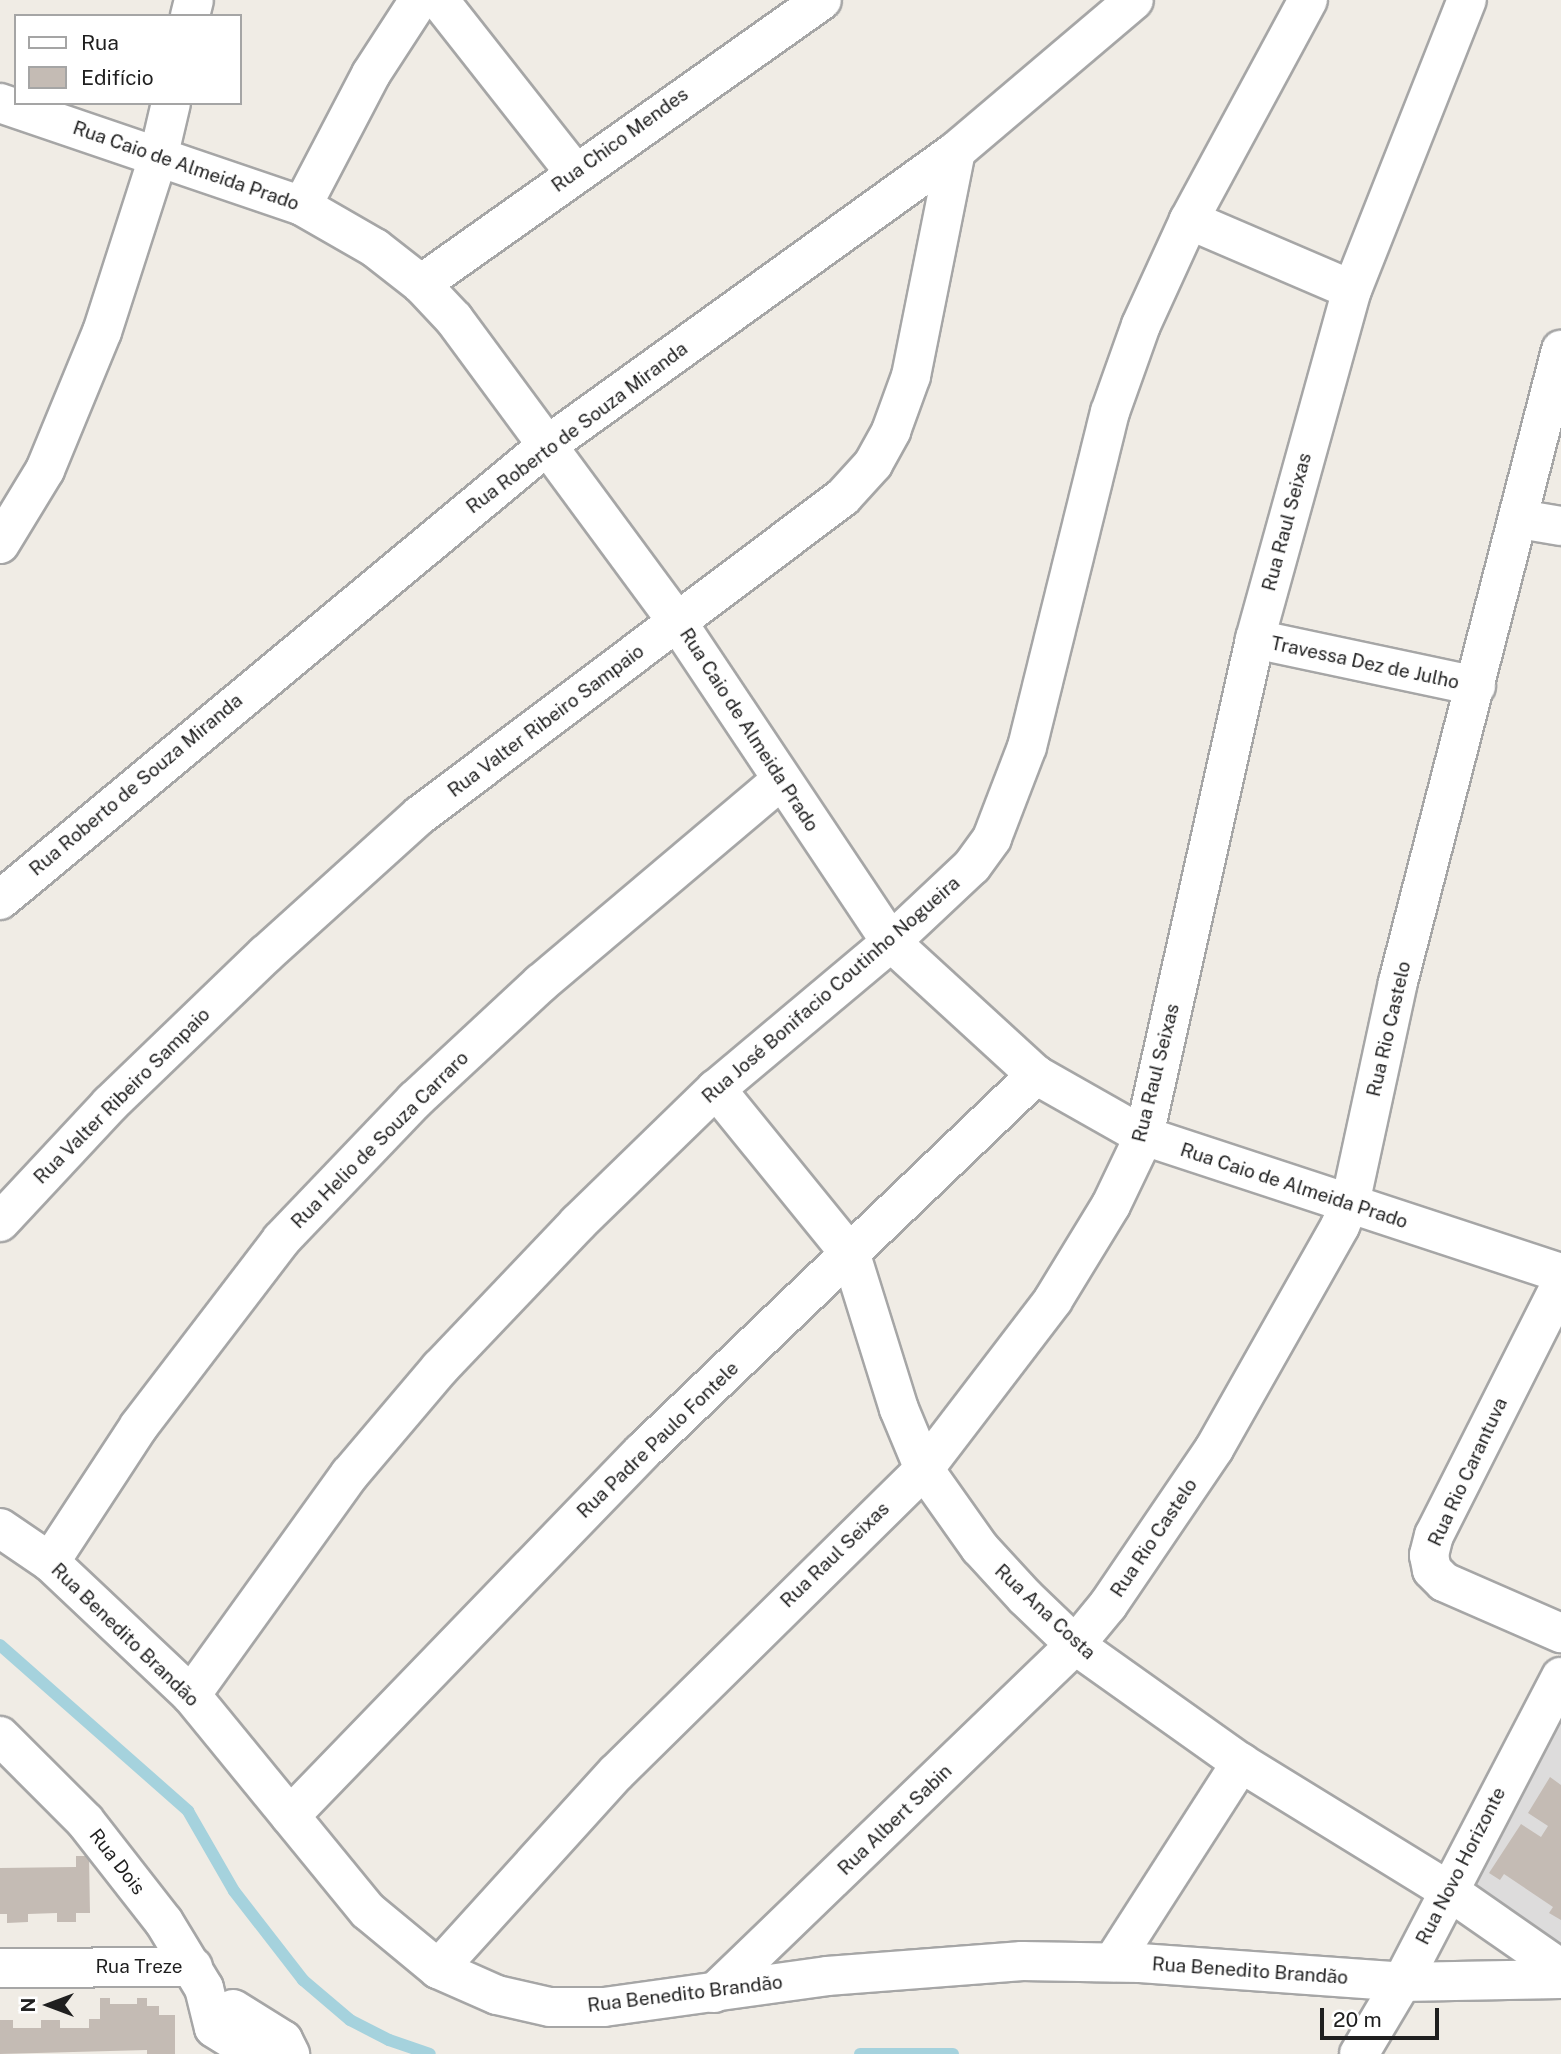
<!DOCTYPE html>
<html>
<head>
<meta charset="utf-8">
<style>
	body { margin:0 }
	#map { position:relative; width:1561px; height:2054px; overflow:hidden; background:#f0ece5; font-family:"Public Sans",sans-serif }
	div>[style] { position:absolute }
	.residential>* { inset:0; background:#dddcdc }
	.stream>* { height:12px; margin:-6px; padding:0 6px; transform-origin:6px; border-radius:6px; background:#a5d2dd }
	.building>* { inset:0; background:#c4bbb4 }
	.roads { filter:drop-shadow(2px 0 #a6a6a6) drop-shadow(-2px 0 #a6a6a6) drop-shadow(0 2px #a6a6a6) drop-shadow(0 -2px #a6a6a6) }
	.minor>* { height:38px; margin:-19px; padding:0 19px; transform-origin:19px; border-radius:19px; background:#fff }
	.tertiary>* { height:38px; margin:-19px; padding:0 19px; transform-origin:19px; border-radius:19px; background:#fff }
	span { translate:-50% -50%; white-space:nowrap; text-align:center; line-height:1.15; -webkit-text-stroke:6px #fff; paint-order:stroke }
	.street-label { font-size:19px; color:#1f1f1f }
	.legend { position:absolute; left:14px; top:14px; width:228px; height:91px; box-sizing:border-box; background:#fff; border:2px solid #a5a5a5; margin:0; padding:9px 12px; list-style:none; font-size:21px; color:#1f1f1f }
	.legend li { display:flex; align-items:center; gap:14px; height:35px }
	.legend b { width:35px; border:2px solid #a5a5a5 }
	.north { position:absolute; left:14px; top:1970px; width:70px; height:70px; -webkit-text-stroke:5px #fff; paint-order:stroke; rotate:270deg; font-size:19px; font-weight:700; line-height:28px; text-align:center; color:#1f1f1f }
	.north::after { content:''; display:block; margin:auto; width:24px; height:32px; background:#1f1f1f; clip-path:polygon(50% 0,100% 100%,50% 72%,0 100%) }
	.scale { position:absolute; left:1320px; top:2008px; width:119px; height:32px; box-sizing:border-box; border:4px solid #1f1f1f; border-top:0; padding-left:9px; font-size:21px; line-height:24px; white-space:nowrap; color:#1f1f1f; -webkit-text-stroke:5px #fff; paint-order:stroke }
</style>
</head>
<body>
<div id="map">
	<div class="residential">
		<i style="clip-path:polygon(1561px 1696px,1561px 1952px,1460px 1878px)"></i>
	</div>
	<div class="stream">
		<i style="left:0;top:1645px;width:251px;rotate:41.4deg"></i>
		<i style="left:188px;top:1811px;width:92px;rotate:60.1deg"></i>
		<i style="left:234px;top:1891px;width:113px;rotate:52.2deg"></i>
		<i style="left:303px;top:1980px;width:62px;rotate:40.4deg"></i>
		<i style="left:350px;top:2020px;width:44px;rotate:27.1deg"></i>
		<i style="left:389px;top:2040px;width:43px;rotate:18.9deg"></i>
		<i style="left:860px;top:2054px;width:93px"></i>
	</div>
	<div class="building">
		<i style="clip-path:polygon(1550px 1777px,1561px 1785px,1561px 1920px,1549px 1913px,1553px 1907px,1504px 1874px,1500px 1880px,1489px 1873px,1521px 1824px,1541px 1837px,1548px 1826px,1528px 1813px)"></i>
		<i style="clip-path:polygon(76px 1856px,89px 1856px,90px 1913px,76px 1913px,76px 1922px,57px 1922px,57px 1913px,28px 1914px,28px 1922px,7px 1923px,7px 1914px,0 1914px,0 1868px,76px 1867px)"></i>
		<i style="clip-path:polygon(100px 1998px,110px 1998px,110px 2004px,137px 2004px,137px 1998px,147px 1998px,147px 2006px,159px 2006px,159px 2015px,175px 2015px,175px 2054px,147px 2054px,147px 2050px,0 2054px,0 2020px,13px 2020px,13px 2028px,41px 2028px,41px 2020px,60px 2020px,60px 2028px,89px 2028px,89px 2019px,100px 2019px)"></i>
	</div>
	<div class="roads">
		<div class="minor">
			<i style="left:439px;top:0;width:220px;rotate:51.8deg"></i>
			<i style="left:190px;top:16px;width:16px;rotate:-76deg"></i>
			<i style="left:0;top:103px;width:319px;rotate:18.8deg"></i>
			<i style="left:302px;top:206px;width:84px;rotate:29.9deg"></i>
			<i style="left:375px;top:248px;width:58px;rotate:38deg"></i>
			<i style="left:421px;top:284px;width:48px;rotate:46.7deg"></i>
			<i style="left:454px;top:319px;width:378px;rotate:53.6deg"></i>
			<i style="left:678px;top:623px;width:384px;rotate:56.3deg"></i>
			<i style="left:891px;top:942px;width:197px;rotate:42.5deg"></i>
			<i style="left:1036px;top:1075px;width:124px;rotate:29.5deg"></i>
			<i style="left:1144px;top:1136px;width:439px;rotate:18.2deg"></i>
			<i style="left:302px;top:206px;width:149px;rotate:-62.4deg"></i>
			<i style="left:371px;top:74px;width:88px;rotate:-57deg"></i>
			<i style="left:1189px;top:220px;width:177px;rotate:23.2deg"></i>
			<i style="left:421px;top:284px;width:491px;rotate:-35.3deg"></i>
			<i style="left:1519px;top:519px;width:43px;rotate:9.5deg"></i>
			<i style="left:0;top:544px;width:87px;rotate:-58.7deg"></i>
			<i style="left:45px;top:470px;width:149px;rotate:-67.6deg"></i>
			<i style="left:102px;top:332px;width:187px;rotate:-72.2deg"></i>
			<i style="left:159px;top:154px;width:52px;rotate:-76.8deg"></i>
			<i style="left:1255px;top:639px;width:226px;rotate:12deg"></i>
			<i style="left:0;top:900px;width:714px;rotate:-39.71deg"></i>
			<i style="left:549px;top:444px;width:501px;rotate:-35.75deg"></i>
			<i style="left:956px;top:151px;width:233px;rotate:-40.3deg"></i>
			<i style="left:716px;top:1089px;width:214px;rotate:50.9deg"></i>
			<i style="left:851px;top:1255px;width:161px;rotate:72.7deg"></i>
			<i style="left:899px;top:1409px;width:65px;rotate:67.4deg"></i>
			<i style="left:924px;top:1469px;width:97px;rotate:54.7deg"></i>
			<i style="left:980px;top:1548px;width:67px;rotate:47.4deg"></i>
			<i style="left:1025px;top:1597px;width:69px;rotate:43.8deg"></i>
			<i style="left:1075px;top:1645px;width:204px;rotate:35.4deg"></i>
			<i style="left:1241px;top:1763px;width:241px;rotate:31.6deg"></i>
			<i style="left:1446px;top:1889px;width:140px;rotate:34.8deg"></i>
			<i style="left:0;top:1222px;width:161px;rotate:-47deg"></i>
			<i style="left:110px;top:1104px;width:216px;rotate:-43.9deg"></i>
			<i style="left:266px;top:954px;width:207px;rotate:-42.1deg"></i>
			<i style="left:420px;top:815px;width:529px;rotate:-36.93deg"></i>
			<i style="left:843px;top:497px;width:45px;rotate:-47.7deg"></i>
			<i style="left:873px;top:464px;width:38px;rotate:-61deg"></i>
			<i style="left:891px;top:431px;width:59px;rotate:-70deg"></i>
			<i style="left:911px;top:376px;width:229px;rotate:-78.7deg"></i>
			<i style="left:1561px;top:1284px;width:281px;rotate:116.8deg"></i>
			<i style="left:1434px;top:1535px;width:21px;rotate:104deg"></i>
			<i style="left:1429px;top:1555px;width:15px;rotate:79deg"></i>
			<i style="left:1432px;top:1570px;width:17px;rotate:45deg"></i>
			<i style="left:1444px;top:1582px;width:128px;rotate:23.6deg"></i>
			<i style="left:0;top:1528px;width:60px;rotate:34.2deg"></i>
			<i style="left:50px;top:1562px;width:194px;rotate:43.3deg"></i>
			<i style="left:191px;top:1695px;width:279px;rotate:50.7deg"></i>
			<i style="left:368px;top:1911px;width:91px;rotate:39.6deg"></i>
			<i style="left:438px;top:1969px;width:64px;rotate:23.8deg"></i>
			<i style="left:497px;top:1995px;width:54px;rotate:12.8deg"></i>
			<i style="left:550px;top:2007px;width:54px"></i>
			<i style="left:604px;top:2007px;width:225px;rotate:-7.9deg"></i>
			<i style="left:827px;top:1976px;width:196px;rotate:-4.4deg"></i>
			<i style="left:1022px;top:1961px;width:118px;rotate:1deg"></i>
			<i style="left:1140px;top:1963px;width:263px;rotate:4.1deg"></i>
			<i style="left:1402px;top:1982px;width:159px;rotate:-1.1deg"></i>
			<i style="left:50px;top:1562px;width:163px;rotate:-56.8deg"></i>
			<i style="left:139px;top:1426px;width:234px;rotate:-52.6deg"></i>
			<i style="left:281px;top:1240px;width:194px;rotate:-46.3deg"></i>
			<i style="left:415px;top:1100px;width:172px;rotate:-42.9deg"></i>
			<i style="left:541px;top:983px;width:313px;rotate:-40.2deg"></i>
			<i style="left:191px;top:1695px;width:272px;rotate:-54.3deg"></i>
			<i style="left:350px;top:1474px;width:139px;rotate:-49.7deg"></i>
			<i style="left:440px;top:1368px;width:200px;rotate:-46.4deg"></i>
			<i style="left:578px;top:1223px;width:192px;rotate:-44.2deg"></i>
			<i style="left:716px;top:1089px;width:229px;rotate:-40deg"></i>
			<i style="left:891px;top:942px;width:111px;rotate:-43.2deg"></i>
			<i style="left:972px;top:866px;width:34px;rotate:-54deg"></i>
			<i style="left:992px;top:838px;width:97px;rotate:-69deg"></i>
			<i style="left:1027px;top:747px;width:345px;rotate:-76.1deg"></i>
			<i style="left:1110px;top:412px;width:92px;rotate:-70.4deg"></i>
			<i style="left:1141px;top:325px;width:115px;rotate:-65.4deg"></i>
			<i style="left:1189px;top:220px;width:250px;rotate:-61.6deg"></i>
			<i style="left:290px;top:1816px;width:508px;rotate:-45.96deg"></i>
			<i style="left:643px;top:1451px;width:544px;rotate:-43.73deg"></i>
			<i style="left:1113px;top:1962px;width:237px;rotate:-57.3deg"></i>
			<i style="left:0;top:1968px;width:193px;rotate:-0.3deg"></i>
			<i style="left:438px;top:1969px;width:265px;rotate:-47.8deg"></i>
			<i style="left:616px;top:1773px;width:433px;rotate:-44.6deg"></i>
			<i style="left:924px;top:1469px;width:213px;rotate:-52.6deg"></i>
			<i style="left:1053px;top:1300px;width:111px;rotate:-58.6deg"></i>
			<i style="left:1111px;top:1205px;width:76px;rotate:-64.4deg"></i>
			<i style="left:1144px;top:1136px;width:509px;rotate:-77.41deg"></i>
			<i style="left:1255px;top:639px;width:362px;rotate:-74.5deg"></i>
			<i style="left:1352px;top:290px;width:312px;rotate:-68.4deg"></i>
			<i style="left:714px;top:1993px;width:501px;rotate:-43.95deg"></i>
			<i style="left:1075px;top:1645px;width:52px;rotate:-50.5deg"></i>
			<i style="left:1108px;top:1605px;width:189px;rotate:-55.8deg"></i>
			<i style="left:1214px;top:1449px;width:256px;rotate:-60.5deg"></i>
			<i style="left:1340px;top:1226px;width:24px;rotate:-66deg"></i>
			<i style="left:1350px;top:1204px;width:227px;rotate:-77.8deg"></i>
			<i style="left:1398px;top:982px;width:653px;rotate:-75.54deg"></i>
			<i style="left:1359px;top:2054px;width:84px;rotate:-59.2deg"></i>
			<i style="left:1402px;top:1982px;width:344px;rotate:-62.5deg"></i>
		</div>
		<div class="tertiary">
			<i style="left:0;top:1736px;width:120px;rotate:45deg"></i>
			<i style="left:85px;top:1821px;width:128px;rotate:52deg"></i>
			<i style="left:164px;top:1922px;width:77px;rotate:58.8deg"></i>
			<i style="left:204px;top:1988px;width:41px;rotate:76deg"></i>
			<i style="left:214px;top:2028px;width:49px;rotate:31.8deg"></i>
			<i style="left:233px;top:2009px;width:59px;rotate:31.8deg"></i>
			<i style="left:283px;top:2040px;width:16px;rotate:63deg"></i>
		</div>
	</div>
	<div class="street-label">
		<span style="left:620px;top:140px;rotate:-36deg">Rua Chico Mendes</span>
		<span style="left:186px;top:166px;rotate:19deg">Rua Caio de Almeida Prado</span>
		<span style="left:577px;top:428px;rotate:-37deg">Rua Roberto de Souza Miranda</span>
		<span style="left:1287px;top:522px;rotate:-75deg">Rua Raul Seixas</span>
		<span style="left:1365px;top:663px;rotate:12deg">Travessa Dez de Julho</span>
		<span style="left:546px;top:721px;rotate:-37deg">Rua Valter Ribeiro Sampaio</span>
		<span style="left:749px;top:730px;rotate:57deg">Rua Caio de Almeida Prado</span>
		<span style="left:136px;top:785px;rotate:-40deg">Rua Roberto de Souza Miranda</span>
		<span style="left:831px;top:990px;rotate:-41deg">Rua José Bonifacio Coutinho Nogueira</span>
		<span style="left:1389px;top:1029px;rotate:-77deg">Rua Rio Castelo</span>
		<span style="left:1156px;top:1073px;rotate:-76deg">Rua Raul Seixas</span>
		<span style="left:122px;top:1096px;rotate:-45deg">Rua Valter Ribeiro Sampaio</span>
		<span style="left:380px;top:1140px;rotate:-45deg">Rua Helio de Souza Carraro</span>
		<span style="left:1294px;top:1186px;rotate:18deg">Rua Caio de Almeida Prado</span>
		<span style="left:658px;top:1440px;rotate:-44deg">Rua Padre Paulo Fontele</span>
		<span style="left:1468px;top:1472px;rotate:-65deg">Rua Rio Carantuva</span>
		<span style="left:1154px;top:1538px;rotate:-56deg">Rua Rio Castelo</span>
		<span style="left:835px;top:1555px;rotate:-44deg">Rua Raul Seixas</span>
		<span style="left:1045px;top:1612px;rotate:43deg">Rua Ana Costa</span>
		<span style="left:125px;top:1635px;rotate:44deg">Rua Benedito Brandão</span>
		<span style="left:895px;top:1820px;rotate:-44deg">Rua Albert Sabin</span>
		<span style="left:117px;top:1862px;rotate:52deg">Rua Dois</span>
		<span style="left:1461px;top:1866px;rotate:-63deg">Rua Novo Horizonte</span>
		<span style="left:139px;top:1967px">Rua Treze</span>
		<span style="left:1250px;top:1971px;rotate:4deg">Rua Benedito Brandão</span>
		<span style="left:685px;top:1994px;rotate:-7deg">Rua Benedito Brandão</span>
	</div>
	<ul class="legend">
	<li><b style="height:9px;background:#fff"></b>Rua</li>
	<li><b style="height:19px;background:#c4bbb4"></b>Edifício</li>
	</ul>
	<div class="north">N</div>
	<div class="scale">20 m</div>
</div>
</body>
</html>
